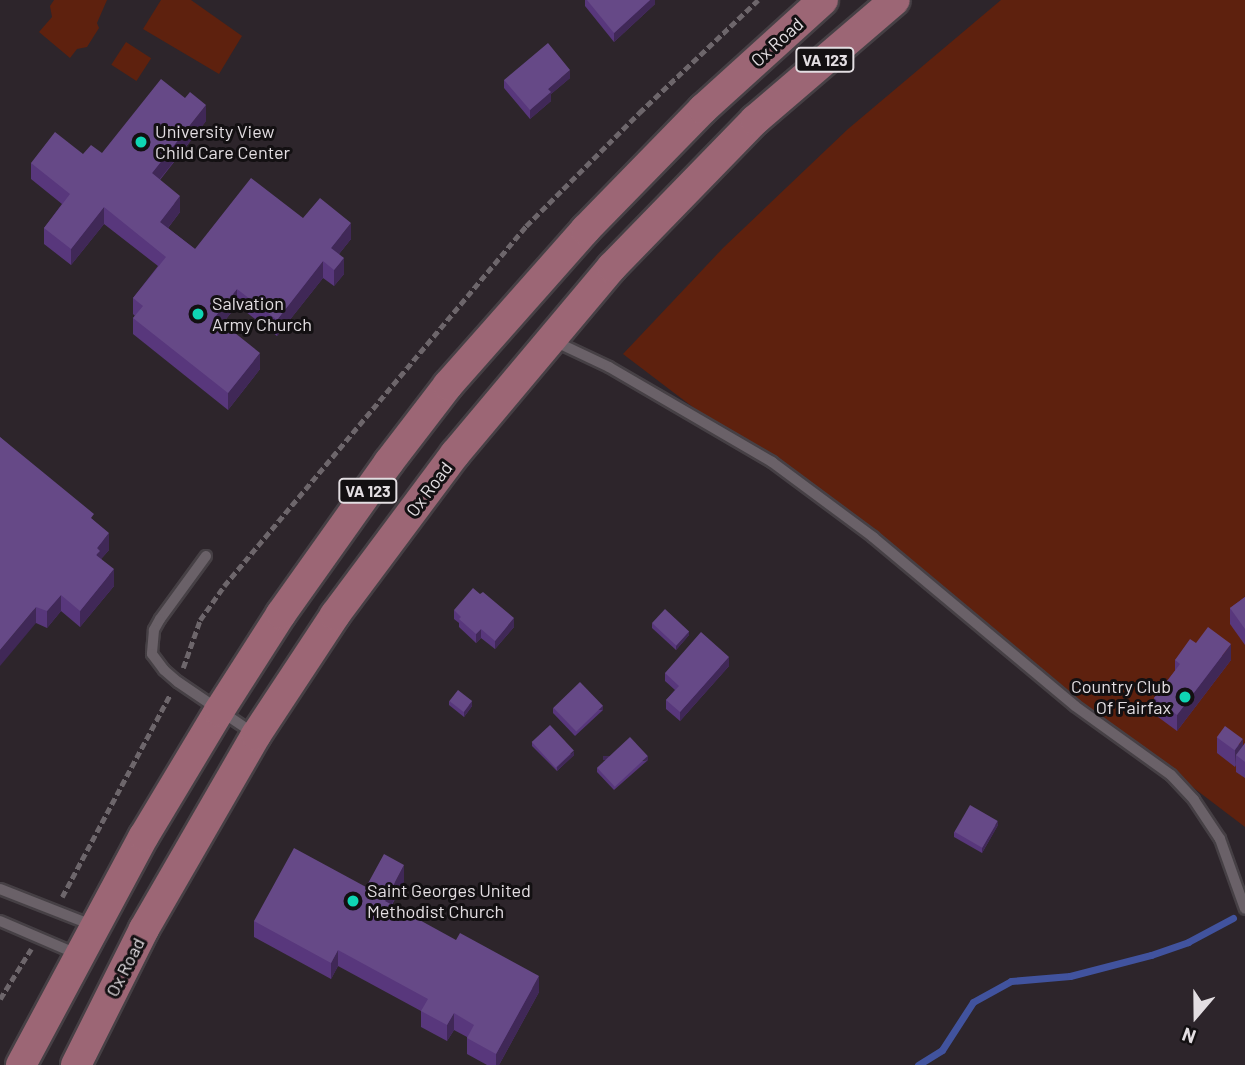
<!DOCTYPE html>
<html>
<head>
<meta charset="utf-8">
<style>
	body { margin:0 }
	#map { position:relative; width:1245px; height:1065px; overflow:hidden; background:#2d252b; font-family:Barlow,sans-serif }
	div>[style] { position:absolute }
	.green>* { inset:0; background:#5e210e; transform-origin:0 0 }
	.stream>* { height:7px; margin:-3.5px; padding:0 3.5px; transform-origin:3.5px; border-radius:3.5px; background:#41539e }
	.path>* { height:4.5px; margin-top:-2.25px; transform-origin:0; background:repeating-linear-gradient(90deg,#6d666b 0 7px,transparent 0 10.5px) }
	.roads { filter:drop-shadow(2px 0 #464045) drop-shadow(-2px 0 #464045) drop-shadow(0 2px #464045) drop-shadow(0 -2px #464045) }
	.lane>* { height:10px; margin:-5px; padding:0 5px; transform-origin:5px; border-radius:5px; background:#6a6168 }
	.primary>* { height:30px; margin:-15px; padding:0 15px; transform-origin:15px; border-radius:15px; background:#9c6675 }
	.wall>* { inset:0; background:#58377c }
	.shaded-wall>* { inset:0; background:#402857; transform-origin:0 0 }
	.building>* { inset:0; background:#664987; transform-origin:0 0 }
	.dots>* { width:19px; height:19px; translate:-50% -50%; box-sizing:border-box; border:4px solid #131012; border-radius:50% }
	span { translate:-50% -50%; white-space:nowrap; text-align:center; line-height:1.15; -webkit-text-stroke:6px #131012; paint-order:stroke }
	.shield-label span { padding:2px 5px; background:#131012; border:2px solid; border-radius:5px; -webkit-text-stroke-width:0 }
	.shield-label { font-size:16px; color:#e3dee2; font-weight:700 }
	.street-label { font-size:18px; color:#e3dee2 }
	.poi-label { font-size:18px; color:#e3dee2 }
	.left { translate:0 -50%; text-align:left }
	.right { translate:-100% -50%; text-align:right }
	.north { position:absolute; left:1161px; top:981px; width:70px; height:70px; -webkit-text-stroke:5px #131012; paint-order:stroke; rotate:200deg; font-size:19px; font-weight:700; line-height:28px; text-align:center; color:#e3dee2 }
	.north::after { content:''; display:block; margin:auto; width:24px; height:32px; background:#e3dee2; clip-path:polygon(50% 0,100% 100%,50% 72%,0 100%) }
</style>
</head>
<body>
<div id="map">
	<div class="green">
		<i style="clip-path:polygon(54px 0,107px 0,97px 23px,99px 28px,87px 47px,77px 49px,70px 58px,39px 32px,52px 17px,50px 6px)"></i>
		<i style="clip-path:polygon(161px 0,191px 0,242px 36px,219px 74px,143px 29px)"></i>
		<i style="clip-path:polygon(1001px 0,1245px 0,1245px 827px,623px 354px,723px 248px,848px 129px)"></i>
		<i style="left:126px;top:42px;width:30px;height:27px;rotate:33deg"></i>
	</div>
	<div class="stream">
		<i style="left:918px;top:1065px;width:28px;rotate:-32deg"></i>
		<i style="left:942px;top:1050px;width:57px;rotate:-57.1deg"></i>
		<i style="left:973px;top:1002px;width:43px;rotate:-28.9deg"></i>
		<i style="left:1011px;top:981px;width:59px;rotate:-4.8deg"></i>
		<i style="left:1070px;top:976px;width:84px;rotate:-14.5deg"></i>
		<i style="left:1151px;top:955px;width:39px;rotate:-19deg"></i>
		<i style="left:1188px;top:942px;width:51px;rotate:-28.1deg"></i>
	</div>
	<div class="path">
		<i style="left:183px;top:668px;width:51px;rotate:-70.5deg"></i>
		<i style="left:200px;top:620px;width:42px;rotate:-54.8deg"></i>
		<i style="left:224px;top:586px;width:470px;rotate:-50deg"></i>
		<i style="left:526px;top:226px;width:160px;rotate:-45deg"></i>
		<i style="left:639px;top:113px;width:164px;rotate:-43.5deg"></i>
		<i style="left:62px;top:897px;width:229px;rotate:-61.9deg"></i>
		<i style="left:0;top:999px;width:59px;rotate:-58.2deg"></i>
	</div>
	<div class="roads">
		<div class="lane">
			<i style="left:554px;top:341px;width:61px;rotate:25.3deg"></i>
			<i style="left:609px;top:367px;width:189px;rotate:30.2deg"></i>
			<i style="left:772px;top:462px;width:126px;rotate:36.6deg"></i>
			<i style="left:873px;top:537px;width:263px;rotate:39.9deg"></i>
			<i style="left:1075px;top:706px;width:118px;rotate:35.7deg"></i>
			<i style="left:1171px;top:775px;width:34px;rotate:47deg"></i>
			<i style="left:1194px;top:800px;width:47px;rotate:56.3deg"></i>
			<i style="left:1220px;top:839px;width:74px;rotate:70.3deg"></i>
			<i style="left:206px;top:556px;width:78px;rotate:126.1deg"></i>
			<i style="left:160px;top:619px;width:13px;rotate:119deg"></i>
			<i style="left:154px;top:630px;width:24px;rotate:95deg"></i>
			<i style="left:152px;top:654px;width:20px;rotate:53deg"></i>
			<i style="left:164px;top:670px;width:18px;rotate:41deg"></i>
			<i style="left:178px;top:682px;width:91px;rotate:34.2deg"></i>
			<i style="left:0;top:889px;width:99px;rotate:21.4deg"></i>
			<i style="left:0;top:921px;width:84px;rotate:23.2deg"></i>
		</div>
		<div class="primary">
			<i style="left:21px;top:1065px;width:260px;rotate:-61.8deg"></i>
			<i style="left:144px;top:836px;width:146px;rotate:-59deg"></i>
			<i style="left:219px;top:711px;width:115px;rotate:-57.4deg"></i>
			<i style="left:281px;top:614px;width:186px;rotate:-54.6deg"></i>
			<i style="left:389px;top:462px;width:97px;rotate:-52.5deg"></i>
			<i style="left:448px;top:385px;width:208px;rotate:-48.5deg"></i>
			<i style="left:586px;top:229px;width:168px;rotate:-45.7deg"></i>
			<i style="left:703px;top:109px;width:162px;rotate:-42.2deg"></i>
			<i style="left:76px;top:1065px;width:152px;rotate:-63.4deg"></i>
			<i style="left:144px;top:929px;width:224px;rotate:-60deg"></i>
			<i style="left:256px;top:735px;width:144px;rotate:-56.6deg"></i>
			<i style="left:335px;top:615px;width:201px;rotate:-53.3deg"></i>
			<i style="left:455px;top:454px;width:244px;rotate:-50deg"></i>
			<i style="left:612px;top:267px;width:205px;rotate:-45.8deg"></i>
			<i style="left:755px;top:120px;width:184px;rotate:-40.6deg"></i>
		</div>
	</div>
	<div class="wall">
		<i style="clip-path:polygon(585px 0,655px 0,655px 4px,614px 42px,585px 6px)"></i>
		<i style="clip-path:polygon(570px 78px,551px 94px,551px 101px,530px 119px,504px 88px,504px 80px)"></i>
		<i style="clip-path:polygon(206px 121px,160px 180px,180px 212px,168px 228px,195px 249px,303px 218px,351px 239px,339px 254px,344px 274px,334px 286px,323px 278px,277px 336px,237px 305px,223px 323px,260px 369px,228px 410px,133px 334px,133px 318px,135px 316px,133px 314px,133px 298px,158px 266px,104px 224px,71px 265px,44px 244px,44px 228px,62px 204px,31px 179px,31px 163px,83px 154px,102px 153px)"></i>
		<i style="clip-path:polygon(0 437px,94px 521px,109px 550px,101px 559px,114px 586px,80px 627px,61px 611px,47px 628px,36px 623px)"></i>
		<i style="clip-path:polygon(1245px 597px,1245px 645px,1230px 624px,1230px 608px)"></i>
		<i style="clip-path:polygon(454px 610px,514px 627px,495px 649px,481px 638px,476px 643px,459px 627px,459px 623px,454px 619px)"></i>
		<i style="clip-path:polygon(652px 623px,689px 635px,676px 650px,652px 628px)"></i>
		<i style="clip-path:polygon(1196px 643px,1231px 660px,1177px 731px,1154px 714px,1154px 698px,1175px 671px,1175px 660px)"></i>
		<i style="clip-path:polygon(729px 666px,680px 721px,666px 709px,666px 700px,675px 690px,665px 681px,665px 673px)"></i>
		<i style="clip-path:polygon(449px 701px,472px 706px,464px 717px,449px 705px)"></i>
		<i style="clip-path:polygon(553px 708px,603px 710px,575px 736px,553px 713px)"></i>
		<i style="clip-path:polygon(1217px 737px,1243px 746px,1245px 743px,1245px 778px,1236px 772px,1236px 765px,1235px 767px,1217px 753px)"></i>
		<i style="clip-path:polygon(532px 742px,574px 755px,557px 771px,532px 746px)"></i>
		<i style="clip-path:polygon(648px 760px,614px 790px,597px 772px,597px 768px)"></i>
		<i style="clip-path:polygon(998px 825px,982px 853px,954px 837px,954px 832px)"></i>
		<i style="clip-path:polygon(404px 881px,392px 905px,539px 992px,499px 1065px,487px 1065px,467px 1054px,467px 1037px,454px 1030px,447px 1041px,421px 1027px,421px 1011px,338px 966px,331px 979px,254px 937px,254px 921px,366px 887px)"></i>
	</div>
	<div class="shaded-wall">
		<i style="clip-path:polygon(650px 0,655px 0,655px 4px,614px 42px,614px 33px)"></i>
		<i style="clip-path:polygon(570px 70px,570px 78px,551px 94px,551px 101px,530px 119px,530px 110px,548px 89px)"></i>
		<i style="clip-path:polygon(206px 105px,206px 121px,152px 189px,152px 173px)"></i>
		<i style="clip-path:polygon(180px 196px,180px 212px,160px 238px,160px 222px)"></i>
		<i style="clip-path:polygon(104px 207px,104px 224px,71px 265px,71px 249px)"></i>
		<i style="clip-path:polygon(351px 223px,351px 239px,331px 264px,331px 248px)"></i>
		<i style="clip-path:polygon(344px 258px,344px 274px,334px 286px,334px 270px)"></i>
		<i style="clip-path:polygon(323px 261px,323px 278px,277px 336px,277px 320px)"></i>
		<i style="clip-path:polygon(237px 289px,237px 305px,215px 333px,215px 317px)"></i>
		<i style="clip-path:polygon(260px 353px,260px 369px,228px 410px,228px 393px)"></i>
		<i style="clip-path:polygon(109px 533px,109px 550px,100px 560px,96px 571px,97px 548px)"></i>
		<i style="clip-path:polygon(114px 569px,114px 586px,80px 627px,80px 611px)"></i>
		<i style="clip-path:polygon(61px 595px,61px 611px,47px 628px,47px 611px)"></i>
		<i style="clip-path:polygon(36px 607px,36px 623px,0 666px,0 650px)"></i>
		<i style="clip-path:polygon(514px 618px,514px 627px,495px 649px,495px 641px)"></i>
		<i style="clip-path:polygon(481px 629px,481px 638px,476px 643px,476px 634px)"></i>
		<i style="clip-path:polygon(689px 631px,689px 635px,676px 650px,676px 646px)"></i>
		<i style="clip-path:polygon(1231px 644px,1231px 660px,1177px 731px,1177px 715px)"></i>
		<i style="clip-path:polygon(729px 657px,729px 666px,680px 721px,680px 712px)"></i>
		<i style="clip-path:polygon(472px 701px,472px 706px,464px 717px,464px 712px)"></i>
		<i style="left:603px;top:706px;width:4px;height:38px;rotate:90deg"></i>
		<i style="clip-path:polygon(1243px 739px,1243px 755px,1236px 755px,1235px 767px,1235px 750px)"></i>
		<i style="clip-path:polygon(574px 751px,574px 755px,557px 771px,557px 767px)"></i>
		<i style="left:648px;top:756px;width:4px;height:45px;rotate:90deg"></i>
		<i style="clip-path:polygon(998px 821px,998px 825px,982px 853px,982px 848px)"></i>
		<i style="clip-path:polygon(404px 865px,404px 881px,385px 917px,385px 901px)"></i>
		<i style="clip-path:polygon(338px 950px,338px 966px,331px 979px,331px 963px)"></i>
		<i style="clip-path:polygon(539px 976px,539px 992px,499px 1065px,496px 1065px,496px 1054px)"></i>
		<i style="clip-path:polygon(454px 1013px,454px 1030px,447px 1041px,447px 1025px)"></i>
	</div>
	<div class="building">
		<i style="clip-path:polygon(587px 0,650px 0,614px 33px)"></i>
		<i style="clip-path:polygon(548px 43px,570px 70px,548px 89px,551px 92px,530px 110px,504px 80px)"></i>
		<i style="clip-path:polygon(161px 79px,185px 98px,190px 92px,206px 105px,152px 173px,180px 196px,160px 222px,195px 249px,251px 178px,303px 218px,320px 198px,351px 223px,331px 248px,344px 258px,334px 270px,323px 261px,277px 320px,237px 289px,215px 317px,260px 353px,228px 393px,133px 318px,143px 306px,133px 298px,166px 257px,104px 207px,71px 249px,44px 228px,70px 194px,31px 163px,55px 132px,83px 154px,91px 145px,102px 153px)"></i>
		<i style="clip-path:polygon(0 437px,94px 514px,91px 518px,109px 533px,97px 548px,100px 551px,96px 555px,114px 569px,80px 611px,61px 595px,47px 611px,36px 607px,0 650px)"></i>
		<i style="clip-path:polygon(473px 588px,480px 594px,483px 592px,514px 618px,495px 641px,481px 629px,476px 634px,459px 619px,461px 617px,454px 610px)"></i>
		<i style="clip-path:polygon(1245px 597px,1245px 629px,1230px 608px)"></i>
		<i style="left:665px;top:609px;width:33px;height:19px;rotate:43deg"></i>
		<i style="clip-path:polygon(1208px 627px,1231px 644px,1177px 715px,1154px 698px,1180px 664px,1175px 660px,1190px 639px,1196px 643px)"></i>
		<i style="clip-path:polygon(701px 632px,729px 657px,680px 712px,666px 700px,679px 686px,665px 673px)"></i>
		<i style="left:580px;top:682px;width:33px;height:37px;rotate:46deg"></i>
		<i style="left:458px;top:690px;width:18px;height:14px;rotate:38deg"></i>
		<i style="left:550px;top:725px;width:35px;height:25px;rotate:47deg"></i>
		<i style="left:1225px;top:726px;width:22px;height:14px;rotate:36deg"></i>
		<i style="left:630px;top:737px;width:26px;height:45px;rotate:47deg"></i>
		<i style="clip-path:polygon(1245px 743px,1245px 762px,1236px 755px)"></i>
		<i style="left:970px;top:805px;width:32px;height:31px;rotate:30deg"></i>
		<i style="clip-path:polygon(294px 848px,366px 887px,384px 854px,404px 865px,385px 901px,456px 940px,460px 933px,539px 976px,496px 1054px,467px 1038px,474px 1025px,454px 1013px,447px 1025px,421px 1011px,428px 999px,338px 950px,331px 963px,254px 921px)"></i>
	</div>
	<div class="dots">
		<i style="left:141px;top:142px;background:#0fd5b4"></i>
		<i style="left:198px;top:314px;background:#0fd5b4"></i>
		<i style="left:1185px;top:697px;background:#0fd5b4"></i>
		<i style="left:353px;top:901px;background:#0fd5b4"></i>
	</div>
	<div class="shield-label">
		<span style="left:825px;top:60px">VA 123</span>
		<span style="left:368px;top:491px">VA 123</span>
	</div>
	<div class="street-label">
		<span style="left:777px;top:42px;rotate:-42deg">Ox Road</span>
		<span style="left:429px;top:489px;rotate:-53deg">Ox Road</span>
		<span style="left:125px;top:967px;rotate:-63deg">Ox Road</span>
	</div>
	<div class="poi-label">
		<span class="left" style="left:155px;top:142px">University View<br>Child Care Center</span>
		<span class="left" style="left:212px;top:314px">Salvation<br>Army Church</span>
		<span class="right" style="left:1171px;top:697px">Country Club<br>Of Fairfax</span>
		<span class="left" style="left:367px;top:901px">Saint Georges United<br>Methodist Church</span>
	</div>
	<div class="north">N</div>
</div>
</body>
</html>
